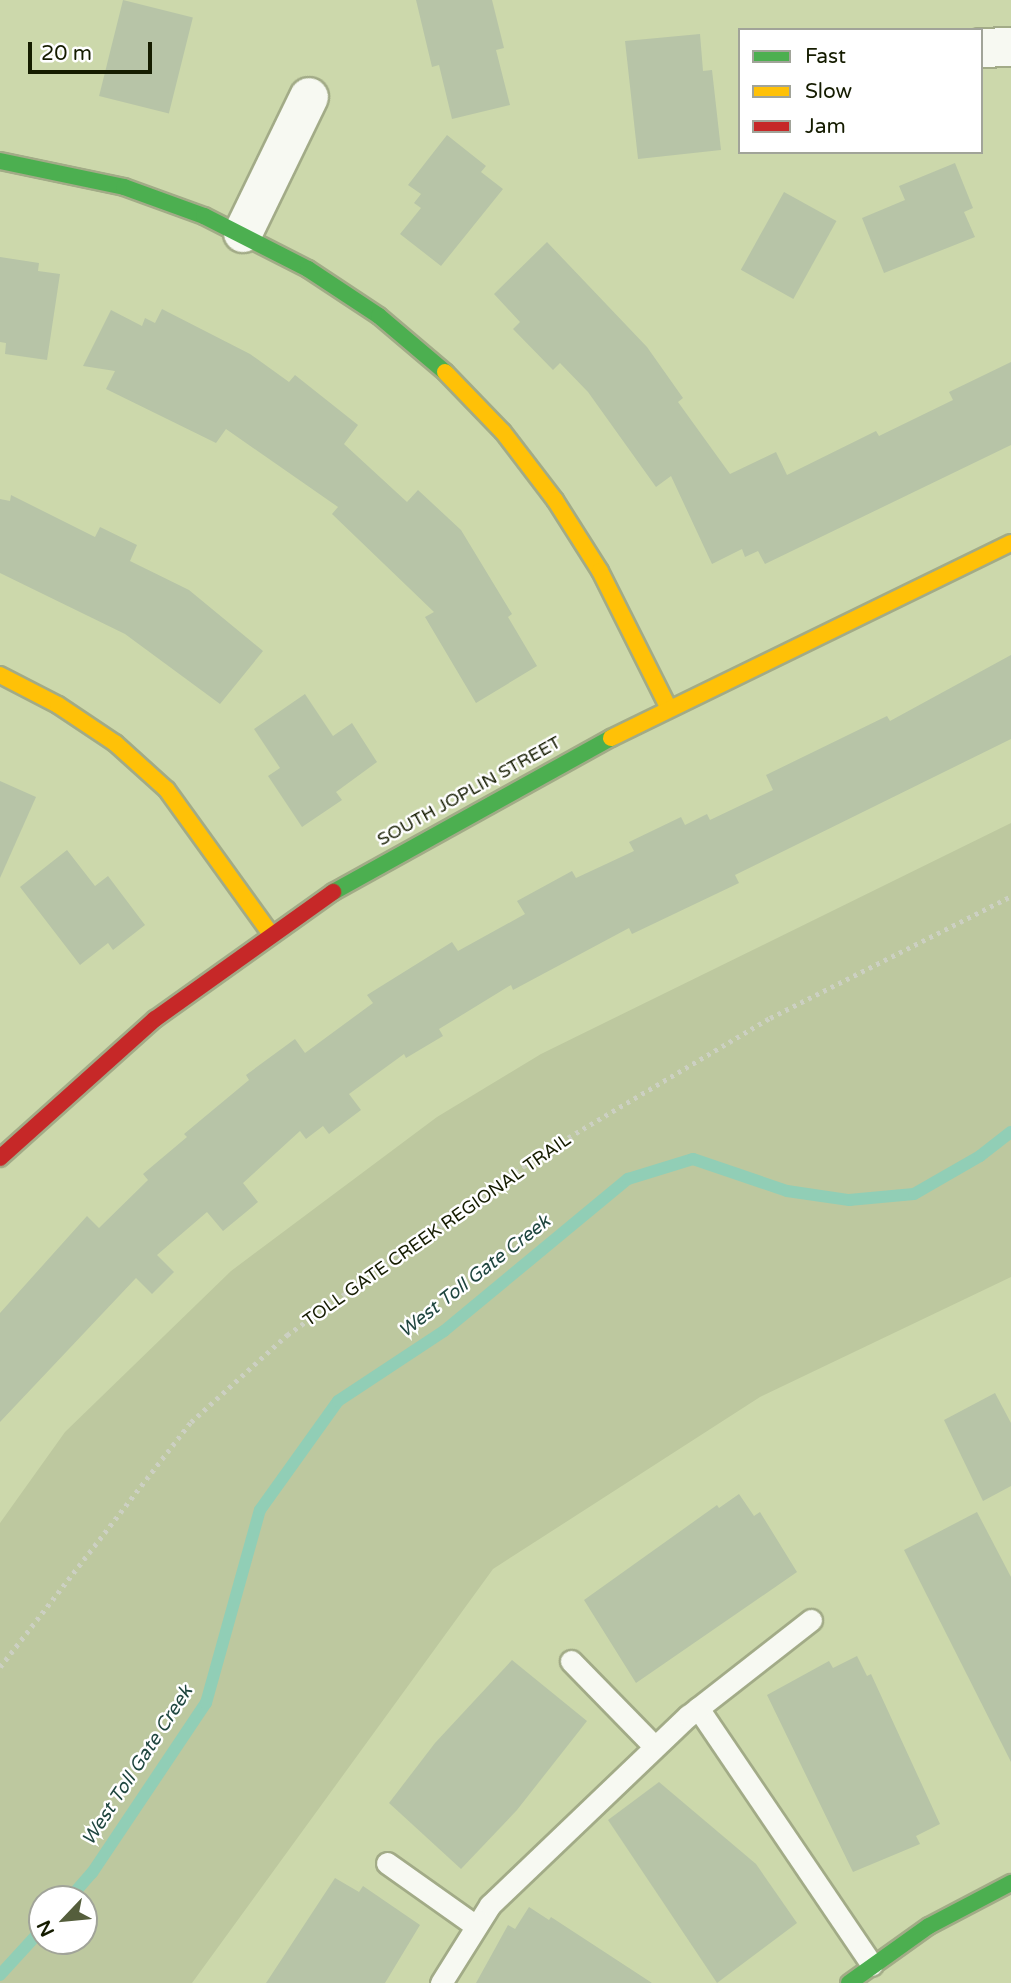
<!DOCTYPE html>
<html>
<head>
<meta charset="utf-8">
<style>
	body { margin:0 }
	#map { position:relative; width:1011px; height:1983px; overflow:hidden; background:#ccd8ab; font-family:"Varela Round",sans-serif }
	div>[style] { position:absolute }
	.green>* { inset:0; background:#bdc89f }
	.stream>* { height:12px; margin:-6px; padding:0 6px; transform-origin:6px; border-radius:6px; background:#91ceb6 }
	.building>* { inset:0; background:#b7c4a7; transform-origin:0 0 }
	.path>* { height:4.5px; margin-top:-2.25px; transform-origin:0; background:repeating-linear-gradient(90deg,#ccd0c2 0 3.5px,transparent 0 8.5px) }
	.roads { filter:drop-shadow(2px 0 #a2ab87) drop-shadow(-2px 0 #a2ab87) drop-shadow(0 2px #a2ab87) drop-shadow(0 -2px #a2ab87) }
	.lane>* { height:21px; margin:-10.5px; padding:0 10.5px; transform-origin:10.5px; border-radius:10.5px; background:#f7f9f2 }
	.street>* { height:38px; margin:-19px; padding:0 19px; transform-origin:19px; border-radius:19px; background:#f7f9f2 }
	.fast>* { height:16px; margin:-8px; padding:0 8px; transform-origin:8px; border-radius:8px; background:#4caf50 }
	.slow>* { height:16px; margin:-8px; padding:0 8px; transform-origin:8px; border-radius:8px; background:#ffc107 }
	.jam>* { height:16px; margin:-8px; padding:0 8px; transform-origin:8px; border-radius:8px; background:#c62828 }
	span { translate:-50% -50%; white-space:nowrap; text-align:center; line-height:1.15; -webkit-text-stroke:5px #fff; paint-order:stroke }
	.street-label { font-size:18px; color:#151c00 }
	.water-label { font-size:19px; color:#1f463f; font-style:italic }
	.legend { position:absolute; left:738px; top:28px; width:245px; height:126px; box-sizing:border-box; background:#fff; border:2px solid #a1a499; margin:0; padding:9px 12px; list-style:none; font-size:21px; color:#151c00 }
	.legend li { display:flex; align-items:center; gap:14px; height:35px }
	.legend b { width:35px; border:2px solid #a1a499 }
	.north { position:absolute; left:28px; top:1885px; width:70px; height:70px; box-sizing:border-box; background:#fff; border:2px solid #a1a499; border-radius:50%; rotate:244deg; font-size:19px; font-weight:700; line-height:28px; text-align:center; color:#151c00 }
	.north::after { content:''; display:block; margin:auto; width:24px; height:32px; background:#555e3c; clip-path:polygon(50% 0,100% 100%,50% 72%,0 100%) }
	.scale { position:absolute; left:28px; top:42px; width:124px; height:32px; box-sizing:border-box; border:4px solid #151c00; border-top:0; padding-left:9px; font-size:21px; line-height:24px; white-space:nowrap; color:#151c00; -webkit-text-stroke:5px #fff; paint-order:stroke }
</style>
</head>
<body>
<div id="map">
	<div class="green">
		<i style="clip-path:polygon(evenodd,1011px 823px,1011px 1277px,760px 1397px,493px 1569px,192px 1983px,0 1983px,0 1523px,65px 1432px,231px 1271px,437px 1117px,541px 1054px,1011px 823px,42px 1899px,84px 1899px,84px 1941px,42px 1941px,42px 1899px)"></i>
	</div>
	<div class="stream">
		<i style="left:69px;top:1899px;width:35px;rotate:-49deg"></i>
		<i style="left:92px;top:1873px;width:205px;rotate:-56.2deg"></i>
		<i style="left:206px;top:1703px;width:200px;rotate:-74.4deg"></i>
		<i style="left:260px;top:1510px;width:134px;rotate:-54.4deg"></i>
		<i style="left:338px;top:1401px;width:127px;rotate:-33.4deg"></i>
		<i style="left:444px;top:1331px;width:239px;rotate:-39.6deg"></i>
		<i style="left:628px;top:1179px;width:68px;rotate:-17.1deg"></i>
		<i style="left:693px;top:1159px;width:99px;rotate:18.8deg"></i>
		<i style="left:787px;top:1191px;width:63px;rotate:8.3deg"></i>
		<i style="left:849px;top:1200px;width:65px;rotate:-5.3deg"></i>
		<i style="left:914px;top:1194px;width:76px;rotate:-29.9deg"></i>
		<i style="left:980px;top:1156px;width:39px;rotate:-38deg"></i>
		<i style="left:0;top:1975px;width:62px;rotate:-47.6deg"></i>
	</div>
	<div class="building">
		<i style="left:123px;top:0;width:72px;height:99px;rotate:14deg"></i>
		<i style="clip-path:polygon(416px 0,492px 0,504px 48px,496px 50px,510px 105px,452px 119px,439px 65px,432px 67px)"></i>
		<i style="clip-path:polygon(700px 34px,703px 71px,712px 70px,721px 150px,638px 159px,625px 41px)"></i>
		<i style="clip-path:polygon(447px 135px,486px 166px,481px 172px,503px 189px,441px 266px,400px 234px,421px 208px,414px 203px,421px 194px,408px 185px)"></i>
		<i style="clip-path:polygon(955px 163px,973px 208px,964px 212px,975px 237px,884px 273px,862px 218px,905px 200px,899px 186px)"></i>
		<i style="left:784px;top:192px;width:60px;height:89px;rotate:29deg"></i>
		<i style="clip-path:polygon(547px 242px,647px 347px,683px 398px,678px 402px,730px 474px,776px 452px,787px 475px,876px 431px,879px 436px,953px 400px,949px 392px,1011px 362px,1011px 445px,765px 564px,758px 551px,745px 557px,742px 549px,712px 564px,671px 476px,656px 487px,588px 392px,560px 363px,553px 370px,513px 329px,520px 322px,494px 294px)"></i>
		<i style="clip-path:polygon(0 257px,39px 263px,38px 271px,60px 274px,47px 360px,5px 354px,6px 343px,0 342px)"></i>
		<i style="clip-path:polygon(162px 309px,250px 354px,289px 382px,295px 375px,358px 425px,344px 444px,407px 502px,418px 490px,461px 530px,512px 614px,508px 617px,537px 666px,476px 703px,425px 617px,434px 612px,332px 514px,338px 507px,226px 429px,216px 443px,106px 389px,115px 371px,83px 366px,111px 310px,142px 326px,145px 318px,155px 323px)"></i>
		<i style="clip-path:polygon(11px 495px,95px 537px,100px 527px,137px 545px,130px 561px,189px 590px,263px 651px,220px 704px,125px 634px,0 573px,0 499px,10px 501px)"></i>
		<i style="clip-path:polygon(1011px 655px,1011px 739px,735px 875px,739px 883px,632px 934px,629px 928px,513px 990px,511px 985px,439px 1029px,443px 1036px,406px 1058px,404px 1054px,349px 1094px,361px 1110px,329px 1134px,323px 1126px,306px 1139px,300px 1131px,243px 1183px,258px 1202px,223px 1231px,207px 1212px,157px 1255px,174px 1272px,152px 1294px,136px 1278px,0 1422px,0 1313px,87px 1216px,99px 1228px,148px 1180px,143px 1174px,187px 1137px,184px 1134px,249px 1080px,246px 1075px,295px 1039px,305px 1053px,373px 1003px,367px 995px,452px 942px,458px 951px,525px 914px,517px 901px,572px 871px,576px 878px,634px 851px,629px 842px,681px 817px,685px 825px,707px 814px,710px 820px,773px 790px,766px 775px,887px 716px,890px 721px)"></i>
		<i style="clip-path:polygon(305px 694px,333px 736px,352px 723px,377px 762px,336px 792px,342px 800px,302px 827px,268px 776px,280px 768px,254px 729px)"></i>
		<i style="clip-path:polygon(0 781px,36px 797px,0 878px)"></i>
		<i style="clip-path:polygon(67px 850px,95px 886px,108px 876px,145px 925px,113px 950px,108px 943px,80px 965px,20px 887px)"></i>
		<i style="clip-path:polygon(995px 1393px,1011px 1423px,1011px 1486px,983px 1501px,944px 1420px)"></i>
		<i style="clip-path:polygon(739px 1494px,754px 1516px,760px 1512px,797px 1572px,636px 1683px,584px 1600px,717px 1505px,719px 1508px)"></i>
		<i style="clip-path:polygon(977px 1512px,1011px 1577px,1011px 1762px,904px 1550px)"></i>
		<i style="clip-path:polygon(857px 1656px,867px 1676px,871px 1674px,940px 1824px,916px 1836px,920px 1844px,853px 1872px,767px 1695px,829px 1661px,833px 1668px)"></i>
		<i style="clip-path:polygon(512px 1660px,587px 1721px,517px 1810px,461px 1869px,389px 1803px,435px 1743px)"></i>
		<i style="clip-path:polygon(659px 1782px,756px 1864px,797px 1923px,717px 1983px,608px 1820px)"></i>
		<i style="clip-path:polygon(335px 1878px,359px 1892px,363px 1886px,420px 1925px,385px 1983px,266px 1983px)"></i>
		<i style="clip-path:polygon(529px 1907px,549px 1920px,551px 1917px,652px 1983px,476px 1983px,508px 1925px,515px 1929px)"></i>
	</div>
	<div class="path">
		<i style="left:0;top:1667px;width:311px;rotate:-52.1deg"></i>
		<i style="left:191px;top:1422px;width:130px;rotate:-42.2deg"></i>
		<i style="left:287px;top:1335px;width:310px;rotate:-35.5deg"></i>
		<i style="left:539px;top:1155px;width:269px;rotate:-30.7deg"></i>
		<i style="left:770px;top:1018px;width:270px;rotate:-26.8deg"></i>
	</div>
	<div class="roads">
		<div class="lane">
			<i style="left:571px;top:1661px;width:119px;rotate:45.7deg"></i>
			<i style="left:698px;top:1708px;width:310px;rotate:55.9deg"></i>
			<i style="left:387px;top:1863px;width:109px;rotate:35.3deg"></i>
			<i style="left:441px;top:1983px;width:92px;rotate:-57.9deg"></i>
			<i style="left:490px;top:1905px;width:274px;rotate:-43.7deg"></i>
			<i style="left:688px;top:1716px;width:156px;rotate:-38deg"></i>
		</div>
		<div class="street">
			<i style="left:981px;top:48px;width:30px;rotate:-2deg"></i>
			<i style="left:243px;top:233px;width:151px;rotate:-64.1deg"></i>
		</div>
		<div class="fast">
			<i style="left:0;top:161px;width:127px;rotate:11.8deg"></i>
			<i style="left:124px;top:187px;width:85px;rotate:19.9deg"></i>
			<i style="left:204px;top:216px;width:117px;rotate:27deg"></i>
			<i style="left:308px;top:269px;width:85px;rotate:33.5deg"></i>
			<i style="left:379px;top:316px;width:87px;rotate:40.3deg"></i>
			<i style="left:333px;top:892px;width:318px;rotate:-29deg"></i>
			<i style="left:849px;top:1983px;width:98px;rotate:-35.5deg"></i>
			<i style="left:929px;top:1926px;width:93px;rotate:-27.7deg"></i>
		</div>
		<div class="slow">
			<i style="left:445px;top:372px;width:83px;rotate:46deg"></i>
			<i style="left:503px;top:432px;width:86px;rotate:52.6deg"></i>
			<i style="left:555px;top:500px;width:84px;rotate:57.6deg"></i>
			<i style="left:600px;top:571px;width:154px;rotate:63.4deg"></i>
			<i style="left:0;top:675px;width:65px;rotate:27.3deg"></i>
			<i style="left:58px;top:705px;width:69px;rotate:33.7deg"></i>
			<i style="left:115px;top:743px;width:70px;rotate:42.1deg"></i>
			<i style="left:167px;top:790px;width:176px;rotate:54.2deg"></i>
			<i style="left:611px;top:738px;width:445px;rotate:-26deg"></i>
		</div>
		<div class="jam">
			<i style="left:0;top:1158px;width:208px;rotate:-41.9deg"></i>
			<i style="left:155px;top:1019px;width:219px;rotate:-35.5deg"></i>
		</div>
	</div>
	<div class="street-label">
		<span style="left:469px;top:791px;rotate:-29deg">SOUTH JOPLIN STREET</span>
		<span style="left:437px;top:1230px;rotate:-35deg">TOLL GATE CREEK REGIONAL TRAIL</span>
	</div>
	<div class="water-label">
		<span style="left:475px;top:1277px;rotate:-38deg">West Toll Gate Creek</span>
		<span style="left:138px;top:1766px;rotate:-57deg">West Toll Gate Creek</span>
	</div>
	<ul class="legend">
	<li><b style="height:9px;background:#4caf50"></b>Fast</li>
	<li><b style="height:9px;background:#ffc107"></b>Slow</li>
	<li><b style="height:9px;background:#c62828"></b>Jam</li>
	</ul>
	<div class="north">N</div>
	<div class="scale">20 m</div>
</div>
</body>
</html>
